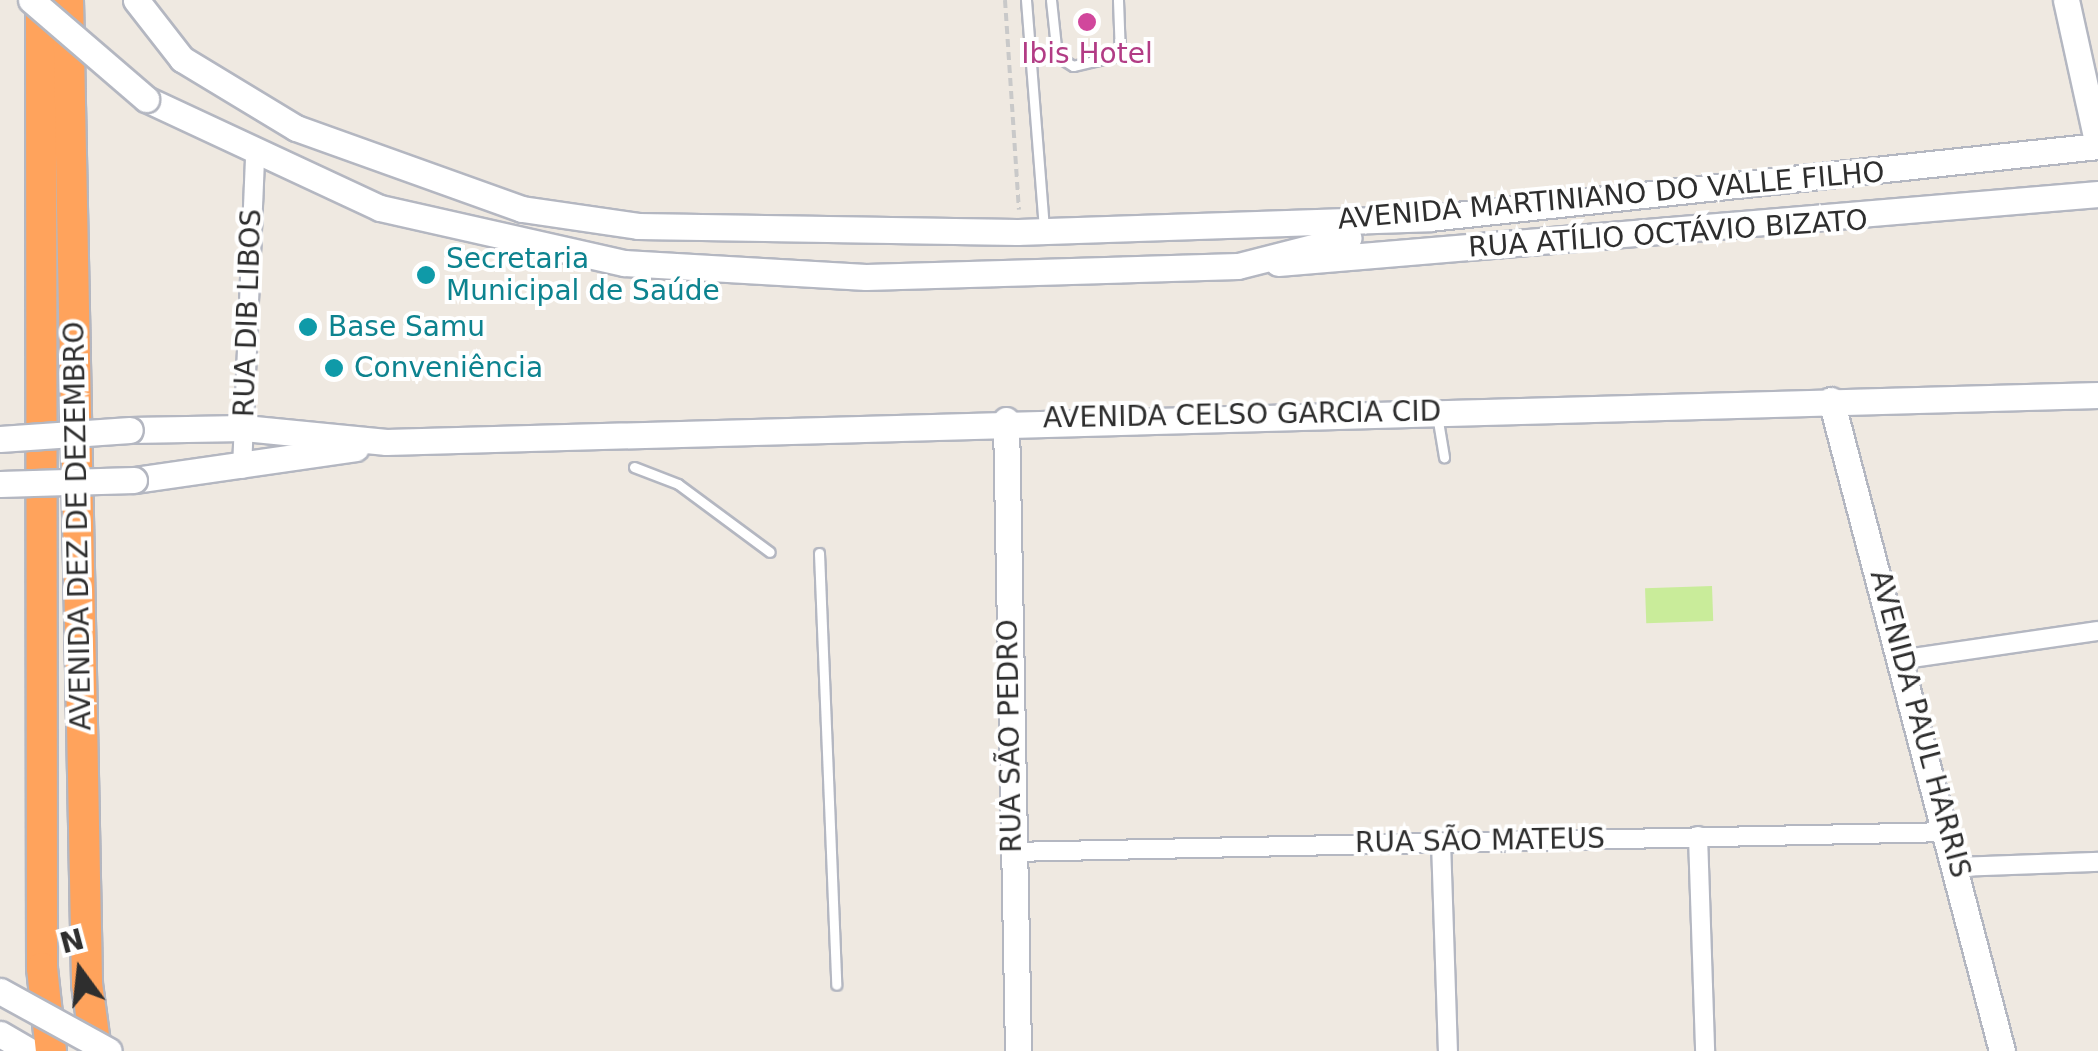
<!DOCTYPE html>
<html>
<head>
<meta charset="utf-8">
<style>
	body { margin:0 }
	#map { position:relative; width:2098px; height:1051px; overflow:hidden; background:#efe9e1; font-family:"DejaVu Sans",sans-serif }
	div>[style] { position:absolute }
	.pitch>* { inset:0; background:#c9ec9a; transform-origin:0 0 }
	.path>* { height:4px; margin-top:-2px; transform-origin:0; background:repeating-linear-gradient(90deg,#c9c9c9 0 8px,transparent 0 13px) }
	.roads { filter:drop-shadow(2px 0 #b4b7c1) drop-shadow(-2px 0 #b4b7c1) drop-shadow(0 2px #b4b7c1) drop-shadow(0 -2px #b4b7c1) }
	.lane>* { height:9px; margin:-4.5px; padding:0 4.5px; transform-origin:4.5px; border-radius:4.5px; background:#fff }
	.street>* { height:18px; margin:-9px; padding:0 9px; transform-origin:9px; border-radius:9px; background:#fff }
	.secondary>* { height:25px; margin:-12.5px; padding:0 12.5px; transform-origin:12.5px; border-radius:12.5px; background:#fff }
	.highway>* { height:30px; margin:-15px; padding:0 15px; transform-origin:15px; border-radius:15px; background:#ffa35c }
	.bridges { filter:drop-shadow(2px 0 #b4b7c1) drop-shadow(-2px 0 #b4b7c1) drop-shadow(0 2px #b4b7c1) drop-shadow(0 -2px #b4b7c1) }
	.secondary-bridge>* { height:25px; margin:-12.5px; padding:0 12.5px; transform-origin:12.5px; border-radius:12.5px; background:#fff }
	.dots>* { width:28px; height:28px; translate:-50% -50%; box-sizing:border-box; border:5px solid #fff; border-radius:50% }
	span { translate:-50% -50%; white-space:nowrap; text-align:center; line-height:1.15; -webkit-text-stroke:8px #fff; paint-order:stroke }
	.hotel-label { font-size:28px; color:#b23c85 }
	.street-label { font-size:28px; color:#2e2e2e }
	.culture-label { font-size:28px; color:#0d838f }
	.left { translate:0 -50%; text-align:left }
	.north { position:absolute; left:30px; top:921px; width:100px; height:100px; -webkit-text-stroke:8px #fff; paint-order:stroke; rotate:345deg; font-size:28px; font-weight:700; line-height:40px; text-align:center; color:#2e2e2e }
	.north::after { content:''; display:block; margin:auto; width:35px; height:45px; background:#2e2e2e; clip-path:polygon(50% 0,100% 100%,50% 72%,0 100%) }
</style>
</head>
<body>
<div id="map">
	<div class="pitch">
		<i style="left:1712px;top:586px;width:35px;height:67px;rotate:88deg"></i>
	</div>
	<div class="path">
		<i style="left:1005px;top:0;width:210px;rotate:86.2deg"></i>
	</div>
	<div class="roads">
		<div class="lane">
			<i style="left:1026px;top:0;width:230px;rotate:85.5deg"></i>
			<i style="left:1051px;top:0;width:56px;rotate:83.9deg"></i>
			<i style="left:1057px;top:56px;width:19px;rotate:32deg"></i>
			<i style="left:1073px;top:66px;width:48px;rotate:-13.2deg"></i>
			<i style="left:1120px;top:55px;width:55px;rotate:-92.1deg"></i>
			<i style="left:1437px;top:415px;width:43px;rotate:80.5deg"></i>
			<i style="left:634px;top:467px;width:47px;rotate:21.1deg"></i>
			<i style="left:678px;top:484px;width:114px;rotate:36.5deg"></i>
			<i style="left:819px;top:553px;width:432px;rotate:87.7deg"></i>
		</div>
		<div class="street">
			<i style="left:242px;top:469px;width:313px;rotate:-87.6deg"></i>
			<i style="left:1905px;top:659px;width:195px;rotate:-8.3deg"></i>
			<i style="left:1698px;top:836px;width:215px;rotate:88.1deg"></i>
			<i style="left:1441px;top:842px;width:209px;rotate:88.1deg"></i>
			<i style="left:1011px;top:852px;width:937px;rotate:-1.22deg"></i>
			<i style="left:1959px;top:867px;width:139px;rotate:-2.1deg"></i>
		</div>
		<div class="secondary">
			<i style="left:136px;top:0;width:75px;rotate:52.1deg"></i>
			<i style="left:182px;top:59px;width:133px;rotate:31.2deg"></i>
			<i style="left:296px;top:128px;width:240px;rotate:19.7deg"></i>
			<i style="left:522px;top:209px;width:117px;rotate:8.3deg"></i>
			<i style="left:638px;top:226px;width:379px;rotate:0.9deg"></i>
			<i style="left:1017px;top:232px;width:412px;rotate:-1.9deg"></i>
			<i style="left:1429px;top:218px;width:673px;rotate:-6.14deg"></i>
			<i style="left:2066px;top:0;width:149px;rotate:77.6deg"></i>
			<i style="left:146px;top:99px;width:258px;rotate:25deg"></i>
			<i style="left:380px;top:208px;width:250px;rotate:12.7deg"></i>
			<i style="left:624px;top:263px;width:242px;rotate:3.3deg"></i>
			<i style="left:866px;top:277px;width:372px;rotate:-1.7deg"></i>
			<i style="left:1238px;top:266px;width:114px;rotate:-14.3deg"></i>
			<i style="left:1278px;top:263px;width:823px;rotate:-4.81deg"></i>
			<i style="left:1831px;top:400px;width:673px;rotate:75.28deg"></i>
			<i style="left:1006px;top:420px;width:631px;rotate:88.91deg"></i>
			<i style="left:130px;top:430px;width:114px;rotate:-1deg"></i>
			<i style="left:244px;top:428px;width:143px;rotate:5.6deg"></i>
			<i style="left:386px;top:442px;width:1713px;rotate:-1.57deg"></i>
			<i style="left:134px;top:480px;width:224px;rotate:-8.2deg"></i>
			<i style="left:0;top:1034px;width:34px;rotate:30deg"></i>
		</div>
		<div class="highway">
			<i style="left:41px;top:0;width:968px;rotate:89.94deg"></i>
			<i style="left:42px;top:968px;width:83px;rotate:83.8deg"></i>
			<i style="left:68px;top:0;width:984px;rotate:88.89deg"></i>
			<i style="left:87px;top:984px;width:68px;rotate:82.3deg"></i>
		</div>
	</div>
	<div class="bridges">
		<div class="secondary-bridge">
			<i style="left:31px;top:0;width:152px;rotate:40.7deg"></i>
			<i style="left:0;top:439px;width:130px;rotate:-4deg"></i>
			<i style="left:0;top:484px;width:134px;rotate:-1.7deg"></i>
			<i style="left:0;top:991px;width:124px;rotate:28.8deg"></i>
		</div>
	</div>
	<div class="dots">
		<i style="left:1087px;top:22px;background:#d1479c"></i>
		<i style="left:426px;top:275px;background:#0f9aa8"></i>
		<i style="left:308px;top:327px;background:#0f9aa8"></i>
		<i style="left:334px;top:368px;background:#0f9aa8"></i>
	</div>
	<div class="hotel-label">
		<span style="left:1087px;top:54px">Ibis Hotel</span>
	</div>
	<div class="street-label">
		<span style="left:1611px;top:196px;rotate:-5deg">AVENIDA MARTINIANO DO VALLE FILHO</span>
		<span style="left:1668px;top:234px;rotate:-4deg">RUA ATÍLIO OCTÁVIO BIZATO</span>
		<span style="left:248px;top:313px;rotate:-88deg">RUA DIB LIBOS</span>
		<span style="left:1242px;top:415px;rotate:-1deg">AVENIDA CELSO GARCIA CID</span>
		<span style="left:78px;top:526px;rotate:-91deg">AVENIDA DEZ DE DEZEMBRO</span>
		<span style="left:1920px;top:724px;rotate:75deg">AVENIDA PAUL HARRIS</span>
		<span style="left:1010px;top:736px;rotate:-91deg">RUA SÃO PEDRO</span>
		<span style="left:1480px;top:841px;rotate:-1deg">RUA SÃO MATEUS</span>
	</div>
	<div class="culture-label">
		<span class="left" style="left:446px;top:275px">Secretaria<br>Municipal de Saúde</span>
		<span class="left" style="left:328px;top:327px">Base Samu</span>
		<span class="left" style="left:354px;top:368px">Conveniência</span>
	</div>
	<div class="north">N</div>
</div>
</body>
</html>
